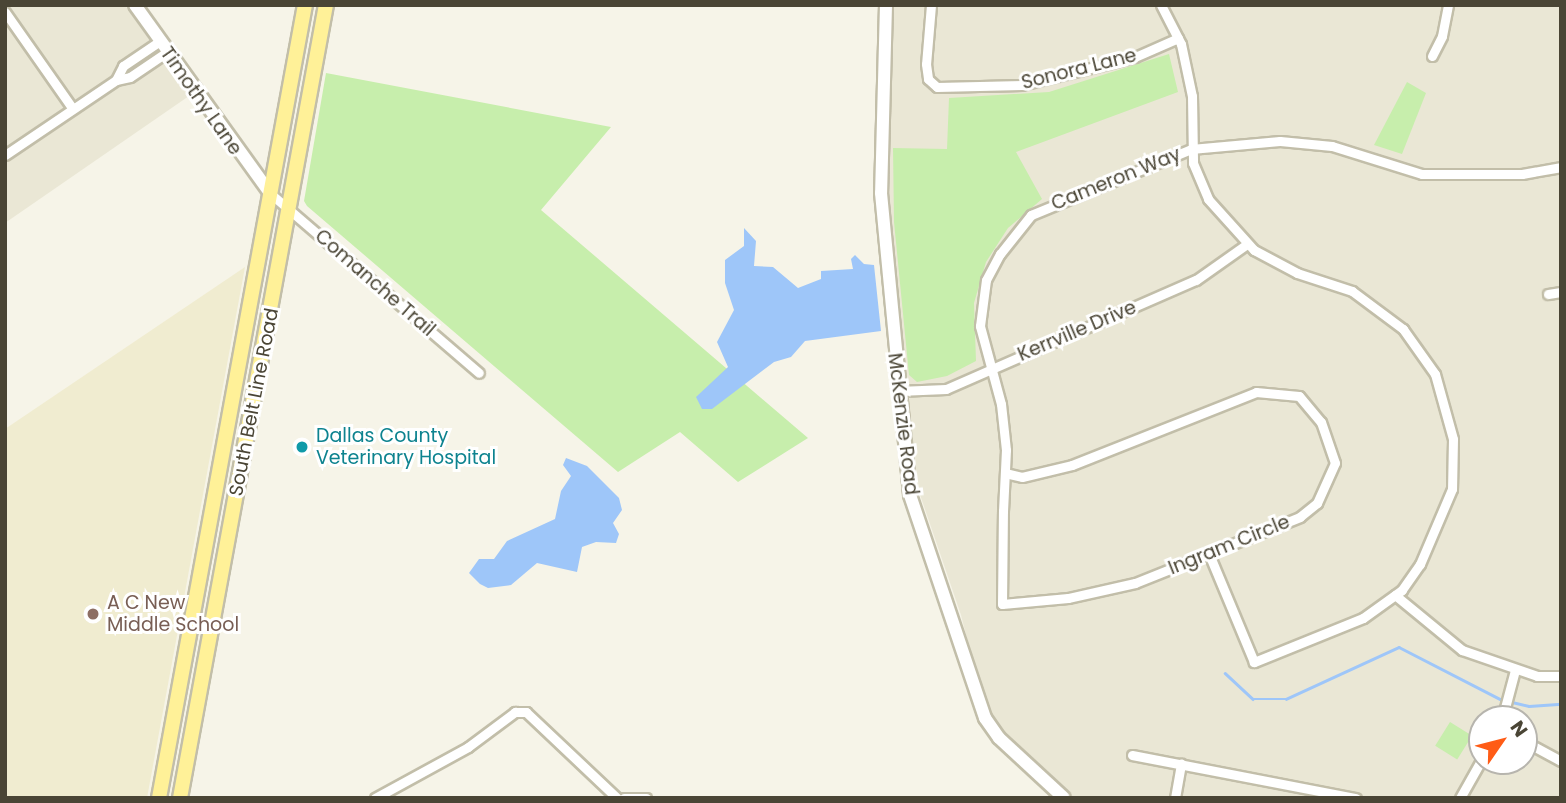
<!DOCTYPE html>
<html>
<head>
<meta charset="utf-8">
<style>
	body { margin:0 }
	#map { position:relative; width:1566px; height:803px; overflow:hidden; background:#f6f4e8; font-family:Poppins,sans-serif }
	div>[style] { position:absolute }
	.residential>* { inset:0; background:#eae7d5 }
	.education>* { inset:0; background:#f0ecd0 }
	.green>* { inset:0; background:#c7eeac; transform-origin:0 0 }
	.water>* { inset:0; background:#9ec6f9 }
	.stream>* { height:2.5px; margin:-1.25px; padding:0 1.25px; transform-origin:1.25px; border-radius:1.25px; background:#9ec6f9 }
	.roads { filter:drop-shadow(2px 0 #c2bea9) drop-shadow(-2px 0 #c2bea9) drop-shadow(0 2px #c2bea9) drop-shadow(0 -2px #c2bea9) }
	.minor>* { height:9px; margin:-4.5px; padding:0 4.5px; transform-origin:4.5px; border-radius:4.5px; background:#fff }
	.tertiary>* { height:12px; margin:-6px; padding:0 6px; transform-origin:6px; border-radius:6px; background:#fff }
	.primary>* { height:14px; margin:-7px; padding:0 7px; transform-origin:7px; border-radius:7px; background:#fff198 }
	.dots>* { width:19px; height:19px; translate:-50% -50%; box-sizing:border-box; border:4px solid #fff; border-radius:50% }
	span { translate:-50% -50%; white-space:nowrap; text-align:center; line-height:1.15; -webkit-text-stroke:6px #fff; paint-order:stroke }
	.street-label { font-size:19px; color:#4a4535 }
	.culture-label { font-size:19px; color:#0d838f }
	.left { translate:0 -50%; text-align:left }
	.education-label { font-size:19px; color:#785e54 }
	.frame { position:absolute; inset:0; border:7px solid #4a4535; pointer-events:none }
	.north { position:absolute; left:1468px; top:705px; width:70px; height:70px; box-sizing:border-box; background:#fff; border:2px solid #b7b5ae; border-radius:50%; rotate:55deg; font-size:19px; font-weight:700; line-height:28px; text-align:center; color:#4a4535 }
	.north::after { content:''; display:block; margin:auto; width:24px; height:32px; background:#ff5c16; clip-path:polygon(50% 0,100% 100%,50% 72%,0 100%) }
</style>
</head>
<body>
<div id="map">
	<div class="residential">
		<i style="clip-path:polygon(5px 5px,125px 5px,189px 96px,5px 223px)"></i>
		<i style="clip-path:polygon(evenodd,893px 5px,1561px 5px,1561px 798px,1071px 798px,1006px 735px,983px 703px,961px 615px,914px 477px,886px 206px,893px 5px,1482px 719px,1524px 719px,1524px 761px,1482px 761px,1482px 719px)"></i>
	</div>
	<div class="education">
		<i style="clip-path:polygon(245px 267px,147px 798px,5px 798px,5px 429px)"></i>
	</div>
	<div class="green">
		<i style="clip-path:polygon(1169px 54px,1178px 92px,1016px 152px,1042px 199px,1008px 228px,986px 262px,974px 303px,976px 361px,947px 376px,917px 382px,909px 375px,894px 222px,893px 148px,947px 149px,949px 98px,1049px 92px)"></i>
		<i style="clip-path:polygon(326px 73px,611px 127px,541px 210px,808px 438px,738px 482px,680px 432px,618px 472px,307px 206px,304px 201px)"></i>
		<i style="clip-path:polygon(1407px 82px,1426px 93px,1402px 154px,1374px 145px)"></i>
		<i style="left:1450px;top:722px;width:26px;height:28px;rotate:32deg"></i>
	</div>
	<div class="water">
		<i style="clip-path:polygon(744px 228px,756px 241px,754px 266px,773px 267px,798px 288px,821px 279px,821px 271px,853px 269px,851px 259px,855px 255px,864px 264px,874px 265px,881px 331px,805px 341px,791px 357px,774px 362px,712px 409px,702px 409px,696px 397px,728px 367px,717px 342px,734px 310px,725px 283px,725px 260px,744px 246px)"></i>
		<i style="clip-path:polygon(566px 458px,587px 466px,619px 498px,622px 510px,613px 523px,619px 534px,616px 543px,596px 542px,582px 547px,577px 572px,537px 563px,511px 585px,488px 588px,480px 584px,469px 573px,479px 559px,494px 559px,507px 541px,555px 519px,561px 491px,571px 476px,563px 465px)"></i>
	</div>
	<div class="stream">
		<i style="left:1225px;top:673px;width:38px;rotate:43deg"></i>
		<i style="left:1253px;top:699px;width:33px"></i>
		<i style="left:1286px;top:699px;width:124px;rotate:-24.7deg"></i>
		<i style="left:1399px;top:647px;width:114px;rotate:27.2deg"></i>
		<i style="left:1512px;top:702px;width:17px;rotate:13deg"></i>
		<i style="left:1529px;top:706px;width:32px;rotate:-4deg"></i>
	</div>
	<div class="roads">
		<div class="minor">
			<i style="left:931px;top:5px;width:59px;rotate:94.8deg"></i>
			<i style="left:926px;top:64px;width:15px;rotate:82deg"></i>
			<i style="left:928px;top:79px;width:12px;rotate:42deg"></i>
			<i style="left:937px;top:87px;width:85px;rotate:-1.3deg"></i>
			<i style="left:1022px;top:85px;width:116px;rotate:-13.9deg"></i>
			<i style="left:1135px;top:57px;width:47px;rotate:-23.8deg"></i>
			<i style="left:1161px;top:5px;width:44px;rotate:62.9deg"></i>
			<i style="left:1181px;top:44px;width:53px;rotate:78.1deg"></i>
			<i style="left:1192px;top:96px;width:67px;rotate:89.1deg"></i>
			<i style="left:1193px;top:163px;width:39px;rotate:67deg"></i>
			<i style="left:1208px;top:199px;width:69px;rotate:48deg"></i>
			<i style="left:1254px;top:250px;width:49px;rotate:28.1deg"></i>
			<i style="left:1297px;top:273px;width:58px;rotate:18.1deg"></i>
			<i style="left:1352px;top:291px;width:64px;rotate:36.7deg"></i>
			<i style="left:1403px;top:329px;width:55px;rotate:54.6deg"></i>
			<i style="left:1435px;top:374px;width:67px;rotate:74.5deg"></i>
			<i style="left:1453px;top:439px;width:50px;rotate:91.1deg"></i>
			<i style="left:1452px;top:489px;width:82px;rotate:113.1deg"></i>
			<i style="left:1420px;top:564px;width:32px;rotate:125deg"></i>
			<i style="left:1402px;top:590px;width:48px;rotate:144.3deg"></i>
			<i style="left:1363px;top:618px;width:118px;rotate:158deg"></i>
			<i style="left:1254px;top:662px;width:117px;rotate:-112.6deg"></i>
			<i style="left:5px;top:12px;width:118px;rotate:55deg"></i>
			<i style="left:1432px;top:56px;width:22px;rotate:-63deg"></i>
			<i style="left:1442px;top:36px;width:32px;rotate:-79deg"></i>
			<i style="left:116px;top:80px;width:16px;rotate:-63deg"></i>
			<i style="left:123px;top:66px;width:45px;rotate:-34deg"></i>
			<i style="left:5px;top:155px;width:134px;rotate:-34deg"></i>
			<i style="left:116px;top:80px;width:14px;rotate:-12deg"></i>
			<i style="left:130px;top:77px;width:45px;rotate:-34deg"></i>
			<i style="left:271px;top:194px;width:274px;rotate:40.7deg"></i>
			<i style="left:1548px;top:294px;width:13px;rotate:-9deg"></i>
			<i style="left:898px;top:391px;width:48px;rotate:-2.4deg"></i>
			<i style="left:946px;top:389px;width:273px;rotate:-23.6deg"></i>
			<i style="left:1196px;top:280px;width:62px;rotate:-35.2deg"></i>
			<i style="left:1005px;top:473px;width:17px;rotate:13deg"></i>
			<i style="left:1022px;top:477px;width:51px;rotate:-13.5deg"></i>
			<i style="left:1072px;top:465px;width:198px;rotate:-21.6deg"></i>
			<i style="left:1256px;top:392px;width:43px;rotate:5.3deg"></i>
			<i style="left:1299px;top:396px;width:34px;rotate:50deg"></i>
			<i style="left:1321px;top:422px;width:43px;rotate:71.1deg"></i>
			<i style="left:1335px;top:463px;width:44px;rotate:114.2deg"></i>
			<i style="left:1317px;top:503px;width:22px;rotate:141deg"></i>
			<i style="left:1300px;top:517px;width:178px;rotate:158.2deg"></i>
			<i style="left:1135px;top:583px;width:69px;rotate:167.4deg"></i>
			<i style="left:1068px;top:598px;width:66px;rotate:174.8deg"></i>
			<i style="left:1002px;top:604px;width:93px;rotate:-89.4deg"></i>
			<i style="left:1003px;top:511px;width:61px;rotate:-87.2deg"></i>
			<i style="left:1006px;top:450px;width:46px;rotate:-96.2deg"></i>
			<i style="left:1001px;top:404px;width:81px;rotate:-105.1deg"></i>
			<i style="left:980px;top:326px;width:46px;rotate:-82.6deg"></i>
			<i style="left:986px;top:280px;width:30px;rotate:-62deg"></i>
			<i style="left:1000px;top:254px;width:50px;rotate:-51.5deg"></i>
			<i style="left:1031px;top:215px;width:173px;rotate:-22.4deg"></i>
			<i style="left:1191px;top:149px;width:89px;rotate:-5.1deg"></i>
			<i style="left:1280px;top:141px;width:52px;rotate:5.5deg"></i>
			<i style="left:1332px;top:146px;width:94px;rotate:17.3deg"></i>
			<i style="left:1422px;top:174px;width:100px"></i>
			<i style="left:1522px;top:174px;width:40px;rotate:-10deg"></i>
			<i style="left:1395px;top:595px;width:87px;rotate:39.4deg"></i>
			<i style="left:1462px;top:650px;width:79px;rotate:19.1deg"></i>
			<i style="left:1537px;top:676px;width:24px"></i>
			<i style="left:1502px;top:719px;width:51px;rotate:-75.1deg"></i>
			<i style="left:1524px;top:741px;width:42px;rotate:28.4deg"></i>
			<i style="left:1132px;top:755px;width:228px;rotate:10.9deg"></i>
			<i style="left:375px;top:798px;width:106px;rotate:-28.7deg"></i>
			<i style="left:468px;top:747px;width:59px;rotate:-36.7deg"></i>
			<i style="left:515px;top:712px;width:11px"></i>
			<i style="left:526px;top:712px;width:125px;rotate:43.4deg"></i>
			<i style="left:624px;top:798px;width:22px"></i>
			<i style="left:1175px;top:798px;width:35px;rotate:-80deg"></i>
			<i style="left:1460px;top:798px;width:45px;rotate:-60.6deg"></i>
		</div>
		<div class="tertiary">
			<i style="left:135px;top:5px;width:233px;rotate:54.3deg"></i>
			<i style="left:886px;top:5px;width:188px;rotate:91.5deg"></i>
			<i style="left:881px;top:193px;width:303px;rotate:84.5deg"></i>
			<i style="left:910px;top:495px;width:235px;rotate:71.4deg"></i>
			<i style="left:985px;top:718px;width:24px;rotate:55deg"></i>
			<i style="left:999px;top:738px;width:88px;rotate:42.7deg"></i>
		</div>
		<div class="primary">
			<i style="left:159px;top:798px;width:806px;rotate:-79.57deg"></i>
			<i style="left:180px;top:798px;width:806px;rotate:-79.57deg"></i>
		</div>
	</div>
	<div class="dots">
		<i style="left:302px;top:447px;background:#0f9aa8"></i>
		<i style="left:93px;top:614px;background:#8d6e63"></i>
	</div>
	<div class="street-label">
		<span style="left:1079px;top:69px;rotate:-14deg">Sonora Lane</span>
		<span style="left:201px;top:101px;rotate:55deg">Timothy Lane</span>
		<span style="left:1116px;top:179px;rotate:-22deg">Cameron Way</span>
		<span style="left:375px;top:283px;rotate:41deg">Comanche Trail</span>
		<span style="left:1077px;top:331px;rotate:-23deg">Kerrville Drive</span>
		<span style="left:254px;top:402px;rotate:-79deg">South Belt Line Road</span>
		<span style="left:903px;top:424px;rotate:83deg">McKenzie Road</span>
		<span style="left:1229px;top:545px;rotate:-22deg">Ingram Circle</span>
	</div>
	<div class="culture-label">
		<span class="left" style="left:316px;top:447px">Dallas County<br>Veterinary Hospital</span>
	</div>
	<div class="education-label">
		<span class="left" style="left:107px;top:614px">A C New<br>Middle School</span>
	</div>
	<div class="frame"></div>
	<div class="north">N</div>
</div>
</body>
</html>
